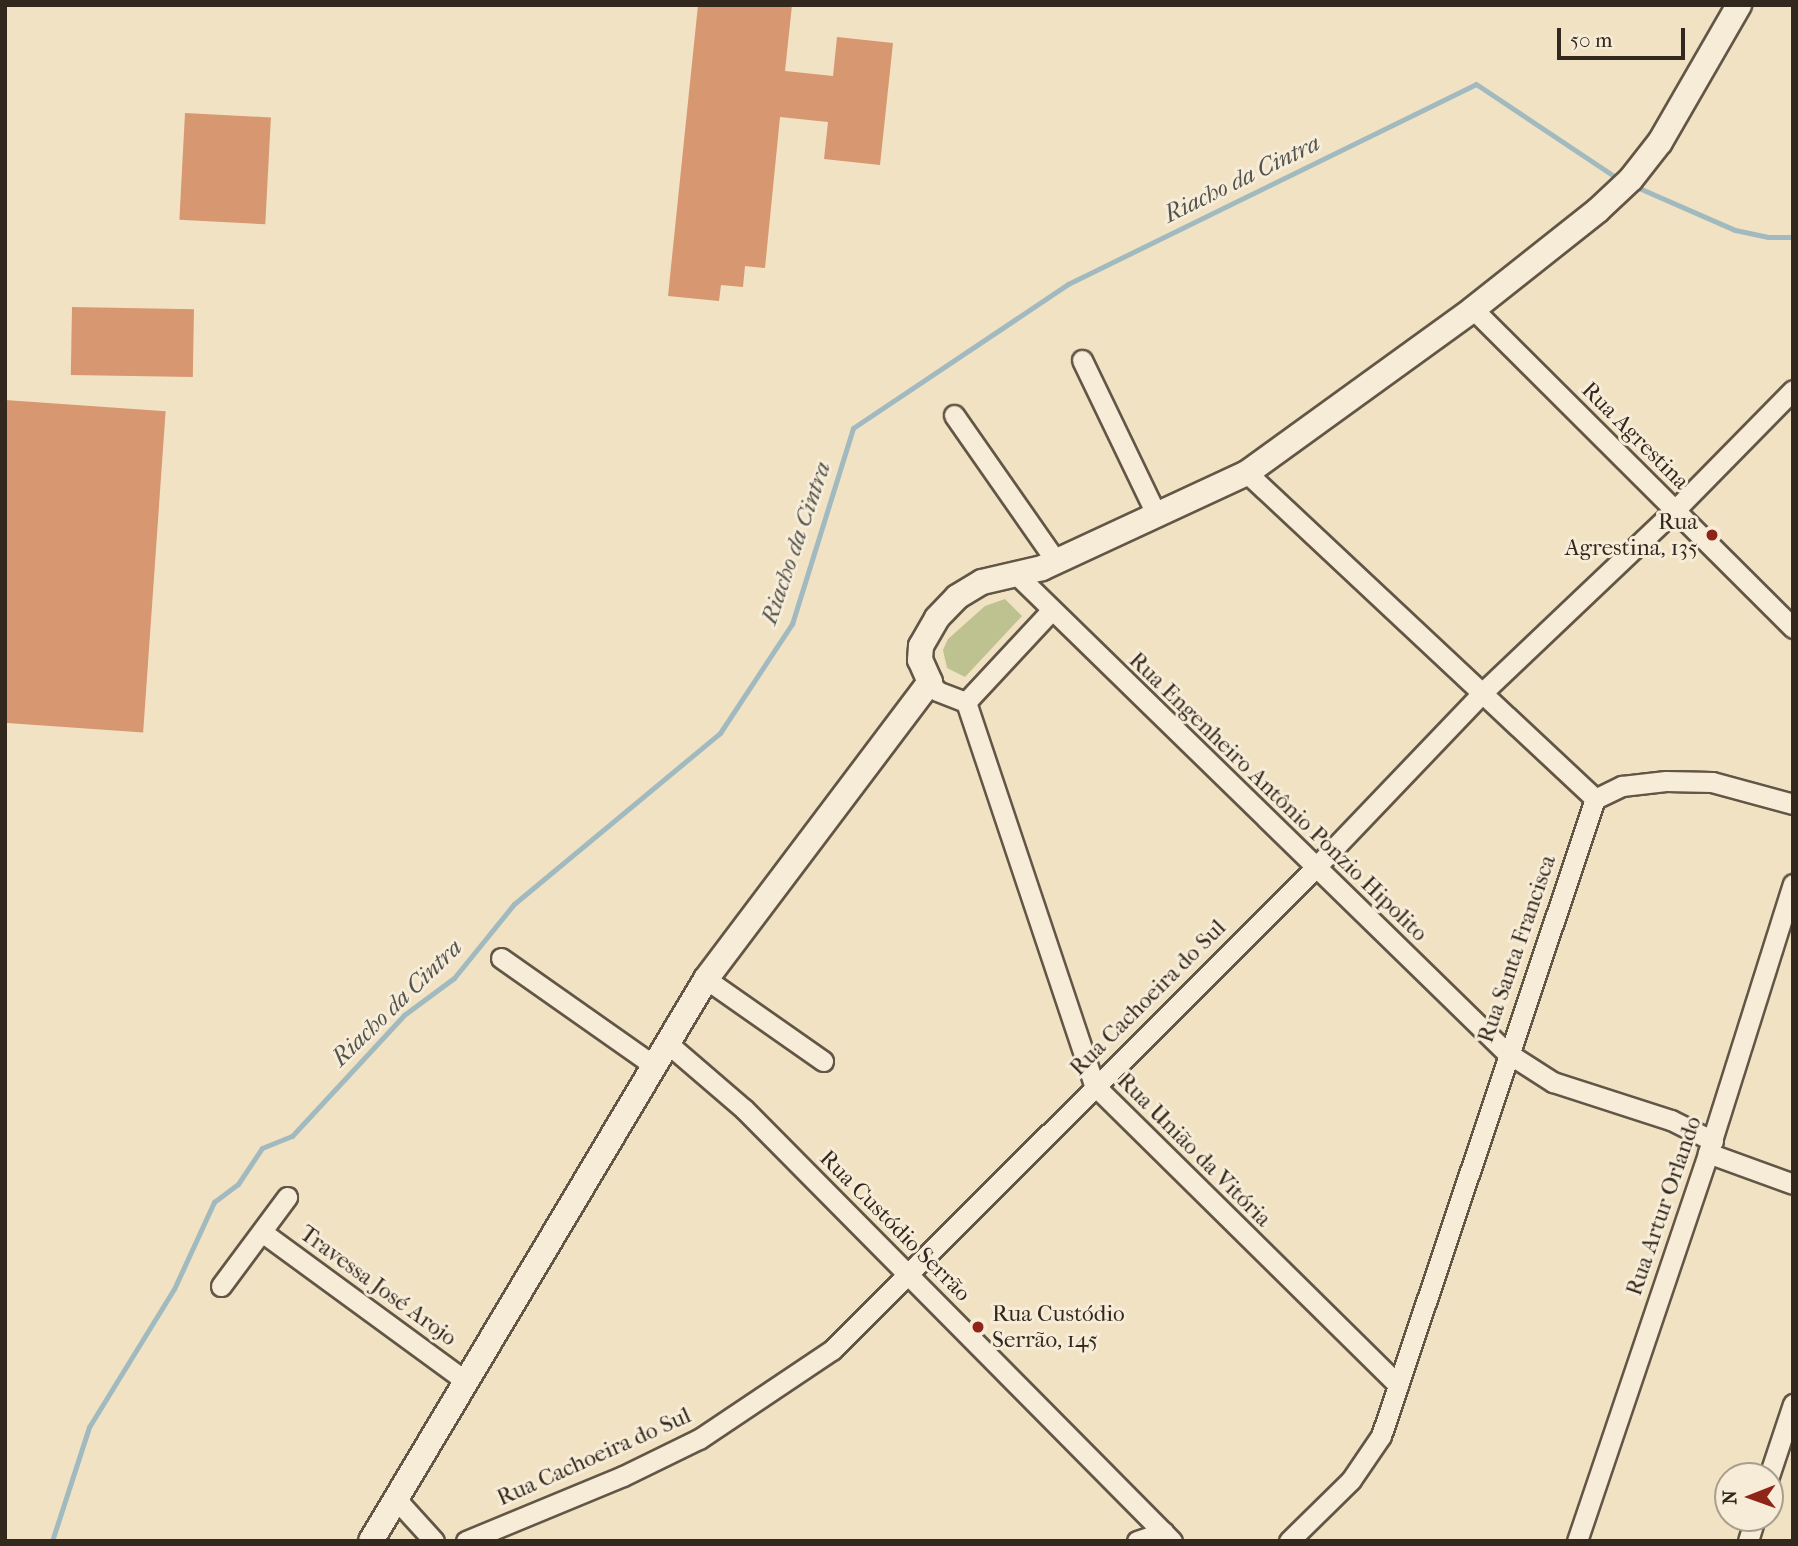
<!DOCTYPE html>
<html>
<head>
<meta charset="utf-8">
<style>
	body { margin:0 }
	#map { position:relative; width:1798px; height:1546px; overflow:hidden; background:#f1e2c3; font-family:"IM FELL French Canon",serif }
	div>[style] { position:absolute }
	.green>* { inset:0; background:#bec290 }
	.stream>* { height:5px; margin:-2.5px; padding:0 2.5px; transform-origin:2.5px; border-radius:2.5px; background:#a1babf }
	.building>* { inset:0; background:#d79771; transform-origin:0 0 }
	.roads { filter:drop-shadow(2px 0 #625646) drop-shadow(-2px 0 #625646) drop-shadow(0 2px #625646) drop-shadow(0 -2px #625646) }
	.minor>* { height:19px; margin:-9.5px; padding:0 9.5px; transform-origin:9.5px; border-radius:9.5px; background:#f6ecd8 }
	.tertiary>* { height:24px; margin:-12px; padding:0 12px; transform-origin:12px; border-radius:12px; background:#f6ecd8 }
	.dots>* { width:19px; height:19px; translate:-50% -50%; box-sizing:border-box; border:4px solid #f6ecd8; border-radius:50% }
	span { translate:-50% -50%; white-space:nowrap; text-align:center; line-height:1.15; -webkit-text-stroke:6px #f6ecd8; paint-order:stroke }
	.street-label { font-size:23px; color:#33281d }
	.poi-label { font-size:23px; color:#33281d }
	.right { translate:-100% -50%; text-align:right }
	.left { translate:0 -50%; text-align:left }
	.water-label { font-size:24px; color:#54544e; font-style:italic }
	.frame { position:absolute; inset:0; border:7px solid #33281d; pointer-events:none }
	.north { position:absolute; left:1714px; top:1462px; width:70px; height:70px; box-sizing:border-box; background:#f6ecd8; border:2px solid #a89e8d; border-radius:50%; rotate:269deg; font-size:19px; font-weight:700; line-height:28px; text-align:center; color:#33281d }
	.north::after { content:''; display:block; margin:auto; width:24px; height:32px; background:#8f2418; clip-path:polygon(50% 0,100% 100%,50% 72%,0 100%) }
	.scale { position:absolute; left:1557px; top:28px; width:128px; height:32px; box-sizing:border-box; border:4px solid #33281d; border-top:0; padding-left:9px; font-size:21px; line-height:24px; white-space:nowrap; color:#33281d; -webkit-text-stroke:5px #f6ecd8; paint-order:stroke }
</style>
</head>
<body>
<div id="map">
	<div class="green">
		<i style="clip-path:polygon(1005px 599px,1022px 616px,965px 677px,947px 668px,943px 650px,948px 639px,985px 606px)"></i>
	</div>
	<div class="stream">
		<i style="left:1632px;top:185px;width:112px;rotate:23.6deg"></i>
		<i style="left:1735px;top:230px;width:34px;rotate:12deg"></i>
		<i style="left:1768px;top:237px;width:25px"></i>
		<i style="left:52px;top:1541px;width:120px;rotate:-72deg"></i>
		<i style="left:89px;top:1427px;width:162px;rotate:-58.4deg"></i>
		<i style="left:174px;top:1289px;width:96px;rotate:-65.3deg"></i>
		<i style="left:214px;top:1202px;width:30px;rotate:-37deg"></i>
		<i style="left:238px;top:1184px;width:43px;rotate:-56.3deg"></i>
		<i style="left:262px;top:1148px;width:32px;rotate:-22deg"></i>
		<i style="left:292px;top:1136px;width:165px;rotate:-47.2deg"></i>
		<i style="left:404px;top:1015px;width:62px;rotate:-36.5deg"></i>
		<i style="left:454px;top:978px;width:95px;rotate:-51deg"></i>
		<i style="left:514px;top:904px;width:268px;rotate:-39.7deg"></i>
		<i style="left:720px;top:733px;width:131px;rotate:-56.6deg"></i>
		<i style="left:792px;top:624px;width:205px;rotate:-72.7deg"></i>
		<i style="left:853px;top:428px;width:259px;rotate:-33.8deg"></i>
		<i style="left:1068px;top:284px;width:454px;rotate:-26.1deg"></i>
		<i style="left:1476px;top:84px;width:173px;rotate:33.7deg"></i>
	</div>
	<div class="building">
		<i style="clip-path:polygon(698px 5px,792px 5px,785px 71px,833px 76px,837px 37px,893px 43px,880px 165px,824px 159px,828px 122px,780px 117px,765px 268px,745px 266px,743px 287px,721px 285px,719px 301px,668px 296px)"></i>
		<i style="left:185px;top:113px;width:86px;height:107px;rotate:3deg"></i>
		<i style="left:72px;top:307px;width:122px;height:68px;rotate:1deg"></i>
		<i style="left:5px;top:400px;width:161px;height:322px;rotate:4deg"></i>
	</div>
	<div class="roads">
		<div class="minor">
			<i style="left:1473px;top:309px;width:452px;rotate:44.9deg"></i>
			<i style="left:1082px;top:360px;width:171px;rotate:64.3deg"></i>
			<i style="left:954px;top:415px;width:178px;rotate:55.1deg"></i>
			<i style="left:1247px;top:473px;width:477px;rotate:43.1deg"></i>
			<i style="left:1017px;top:575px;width:683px;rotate:44.29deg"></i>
			<i style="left:1506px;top:1052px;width:56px;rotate:32.6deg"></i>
			<i style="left:1553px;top:1082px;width:124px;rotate:17.9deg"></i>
			<i style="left:1671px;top:1120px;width:47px;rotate:26.6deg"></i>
			<i style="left:930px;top:682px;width:11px;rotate:52deg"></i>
			<i style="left:937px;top:691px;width:31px;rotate:21deg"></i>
			<i style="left:966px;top:702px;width:125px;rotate:-47deg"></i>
			<i style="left:966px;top:702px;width:404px;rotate:71.5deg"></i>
			<i style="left:1094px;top:1085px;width:427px;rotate:44.6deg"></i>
			<i style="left:1595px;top:799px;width:30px;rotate:-26deg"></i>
			<i style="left:1622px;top:786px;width:44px;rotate:-6.5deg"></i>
			<i style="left:1666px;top:781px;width:46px;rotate:1.2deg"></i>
			<i style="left:1712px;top:782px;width:84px;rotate:15.2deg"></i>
			<i style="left:501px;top:958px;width:186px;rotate:35.1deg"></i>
			<i style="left:706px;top:979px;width:143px;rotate:35deg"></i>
			<i style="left:666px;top:1042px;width:103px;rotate:40.7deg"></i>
			<i style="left:744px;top:1109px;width:608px;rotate:45.27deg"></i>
			<i style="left:1708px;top:1153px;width:90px;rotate:20deg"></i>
			<i style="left:262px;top:1232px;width:250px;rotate:36.2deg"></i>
			<i style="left:221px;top:1286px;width:111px;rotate:-53.4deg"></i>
			<i style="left:1769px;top:1476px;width:76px;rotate:-71.6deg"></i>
			<i style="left:395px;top:1498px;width:58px;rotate:47.8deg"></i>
			<i style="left:466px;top:1541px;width:170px;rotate:-22.5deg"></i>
			<i style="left:623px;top:1476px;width:85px;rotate:-26deg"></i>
			<i style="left:699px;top:1439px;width:160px;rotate:-33.8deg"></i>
			<i style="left:832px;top:1350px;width:682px;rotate:-44.94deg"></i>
			<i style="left:1315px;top:868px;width:245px;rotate:-46.3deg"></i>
			<i style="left:1484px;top:691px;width:263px;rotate:-43.5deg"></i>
			<i style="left:1675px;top:510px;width:168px;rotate:-45.5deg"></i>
			<i style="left:1137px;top:1541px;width:28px;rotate:-19deg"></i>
			<i style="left:1289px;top:1541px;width:87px;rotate:-44.5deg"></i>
			<i style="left:1351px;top:1480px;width:53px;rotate:-55.7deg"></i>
			<i style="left:1381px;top:1436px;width:672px;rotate:-71.43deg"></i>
			<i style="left:1577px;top:1541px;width:410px;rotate:-71.3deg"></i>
			<i style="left:1708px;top:1153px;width:282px;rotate:-72.5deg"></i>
			<i style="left:1748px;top:1541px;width:24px;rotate:-73deg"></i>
		</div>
		<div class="tertiary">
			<i style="left:371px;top:1541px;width:654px;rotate:-59.2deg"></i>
			<i style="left:706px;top:979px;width:372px;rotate:-53deg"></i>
			<i style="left:930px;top:682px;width:24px;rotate:-114deg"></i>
			<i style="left:920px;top:660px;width:14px;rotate:-86deg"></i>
			<i style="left:921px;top:646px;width:32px;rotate:-60deg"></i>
			<i style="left:937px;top:618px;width:29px;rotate:-46deg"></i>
			<i style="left:957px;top:597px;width:29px;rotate:-31deg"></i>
			<i style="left:982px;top:582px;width:62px;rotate:-13.1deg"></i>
			<i style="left:1042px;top:568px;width:226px;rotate:-24.9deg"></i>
			<i style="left:1247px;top:473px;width:278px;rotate:-35.9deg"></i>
			<i style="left:1472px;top:310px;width:161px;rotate:-38.4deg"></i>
			<i style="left:1598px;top:210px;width:45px;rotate:-43.2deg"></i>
			<i style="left:1631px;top:179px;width:47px;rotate:-51.9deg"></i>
			<i style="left:1660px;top:142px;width:158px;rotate:-60deg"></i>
		</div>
	</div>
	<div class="dots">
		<i style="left:1712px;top:535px;background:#8f2418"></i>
		<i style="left:978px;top:1327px;background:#8f2418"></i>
	</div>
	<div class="street-label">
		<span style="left:1635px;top:436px;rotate:45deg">Rua Agrestina</span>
		<span style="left:1278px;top:797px;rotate:44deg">Rua Engenheiro Antônio Ponzio Hipolito</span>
		<span style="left:1517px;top:949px;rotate:-71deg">Rua Santa Francisca</span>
		<span style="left:1148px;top:998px;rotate:-45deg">Rua Cachoeira do Sul</span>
		<span style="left:1194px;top:1150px;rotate:45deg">Rua União da Vitória</span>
		<span style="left:1664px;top:1206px;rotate:-71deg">Rua Artur Orlando</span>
		<span style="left:895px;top:1226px;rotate:45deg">Rua Custódio Serrão</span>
		<span style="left:378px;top:1286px;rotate:36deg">Travessa José Arojo</span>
		<span style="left:594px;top:1457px;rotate:-24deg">Rua Cachoeira do Sul</span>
	</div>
	<div class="poi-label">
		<span class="right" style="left:1698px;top:535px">Rua<br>Agrestina, 135</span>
		<span class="left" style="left:992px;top:1327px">Rua Custódio<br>Serrão, 145</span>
	</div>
	<div class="water-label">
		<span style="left:1242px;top:179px;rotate:-26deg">Riacho da Cintra</span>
		<span style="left:796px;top:543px;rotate:-71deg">Riacho da Cintra</span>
		<span style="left:397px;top:1003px;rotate:-44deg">Riacho da Cintra</span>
	</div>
	<div class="frame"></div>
	<div class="north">N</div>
	<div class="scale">50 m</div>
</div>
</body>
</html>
